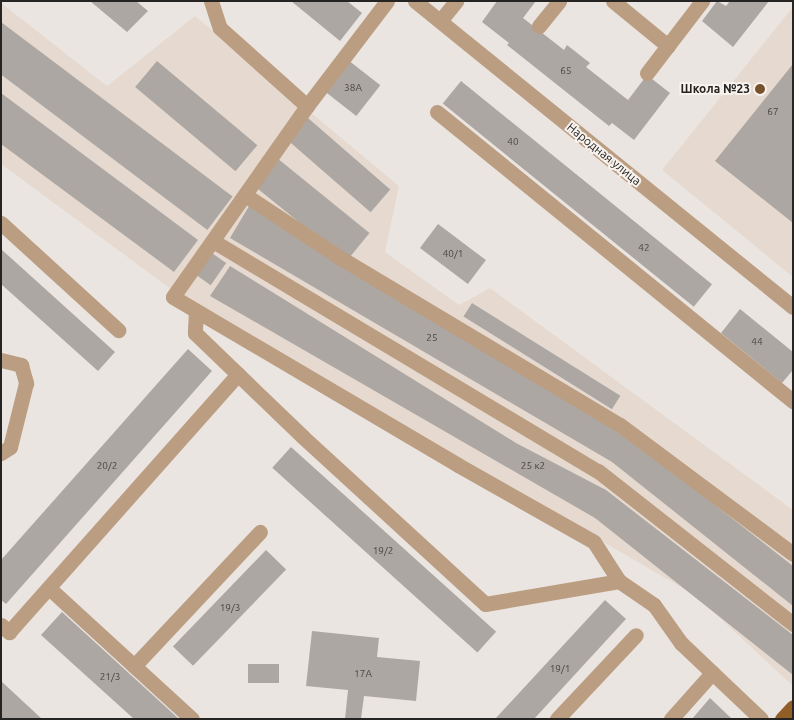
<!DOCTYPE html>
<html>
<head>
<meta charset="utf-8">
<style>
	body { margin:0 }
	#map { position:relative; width:794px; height:720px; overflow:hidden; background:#ebe5e1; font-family:Ubuntu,sans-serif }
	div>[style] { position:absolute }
	.built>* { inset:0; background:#e6dad0 }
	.building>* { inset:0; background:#ada7a3; transform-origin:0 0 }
	.minor>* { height:15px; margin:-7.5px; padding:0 7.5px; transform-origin:7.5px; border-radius:7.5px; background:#bb9d82 }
	.major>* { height:15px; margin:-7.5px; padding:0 7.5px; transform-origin:7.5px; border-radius:7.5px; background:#925e28 }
	.dots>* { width:14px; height:14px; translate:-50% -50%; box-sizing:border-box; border:2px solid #f8f3ee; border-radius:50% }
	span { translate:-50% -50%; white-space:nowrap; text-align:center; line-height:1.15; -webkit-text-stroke:4px #f8f3ee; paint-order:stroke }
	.number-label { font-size:10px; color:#484542 }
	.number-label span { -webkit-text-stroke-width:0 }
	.poi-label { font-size:12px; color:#262422; font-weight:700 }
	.right { translate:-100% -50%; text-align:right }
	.street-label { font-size:12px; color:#262422 }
	.frame { position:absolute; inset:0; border:2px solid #262422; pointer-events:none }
</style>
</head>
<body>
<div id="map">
	<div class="built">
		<i style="clip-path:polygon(1px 3px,107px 86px,195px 16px,399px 186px,385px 252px,459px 305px,490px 288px,793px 510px,793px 686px,696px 596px,179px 295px,1px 164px)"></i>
		<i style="clip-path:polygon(793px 7px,793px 277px,662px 170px)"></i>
	</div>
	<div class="building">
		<i style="clip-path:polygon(90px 1px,136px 1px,148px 11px,127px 32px)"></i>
		<i style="clip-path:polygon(291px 1px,347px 1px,362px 13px,340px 41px)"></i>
		<i style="clip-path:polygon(497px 1px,536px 1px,523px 18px,564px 50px,567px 45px,590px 63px,586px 67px,628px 100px,647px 75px,670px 93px,634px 140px,612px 123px,609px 126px,507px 45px,509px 43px,482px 22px)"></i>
		<i style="clip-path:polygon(717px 1px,726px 6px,730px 1px,769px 1px,733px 47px,702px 21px)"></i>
		<i style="left:1px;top:22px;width:290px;height:42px;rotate:37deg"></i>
		<i style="left:348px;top:60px;width:41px;height:39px;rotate:38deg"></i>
		<i style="left:157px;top:61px;width:131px;height:34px;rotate:40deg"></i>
		<i style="clip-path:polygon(793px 64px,793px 223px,715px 161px)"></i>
		<i style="left:461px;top:81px;width:323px;height:29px;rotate:39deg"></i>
		<i style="clip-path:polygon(1px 93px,198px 240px,174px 272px,1px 144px)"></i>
		<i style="left:308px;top:118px;width:109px;height:30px;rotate:41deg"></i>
		<i style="left:277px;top:158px;width:119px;height:36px;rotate:39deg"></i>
		<i style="clip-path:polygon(249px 206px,628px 437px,793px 566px,793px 606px,612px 462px,230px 238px)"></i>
		<i style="left:438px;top:224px;width:60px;height:30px;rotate:37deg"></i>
		<i style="clip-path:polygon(1px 249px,115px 352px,98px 371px,1px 284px)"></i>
		<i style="left:209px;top:251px;width:21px;height:27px;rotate:35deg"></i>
		<i style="clip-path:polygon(230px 266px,516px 443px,606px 490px,793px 635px,793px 675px,595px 518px,210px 296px)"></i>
		<i style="left:472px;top:303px;width:175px;height:16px;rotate:32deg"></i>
		<i style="clip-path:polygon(740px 309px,793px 352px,793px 370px,782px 383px,721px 333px)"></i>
		<i style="clip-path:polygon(188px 349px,212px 371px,6px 604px,1px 600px,1px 560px)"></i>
		<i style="left:291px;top:447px;width:276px;height:28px;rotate:42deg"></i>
		<i style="left:266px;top:550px;width:28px;height:134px;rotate:44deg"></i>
		<i style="clip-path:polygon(605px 600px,626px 619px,534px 719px,495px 719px)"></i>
		<i style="clip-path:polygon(62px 612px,179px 719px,134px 719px,41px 635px)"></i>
		<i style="clip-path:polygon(312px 631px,379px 638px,377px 657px,420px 661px,416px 701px,364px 696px,361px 719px,345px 719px,348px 690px,306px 686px)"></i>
		<i style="left:248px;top:664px;width:31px;height:19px"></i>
		<i style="clip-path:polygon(1px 681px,42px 719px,1px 719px)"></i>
		<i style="clip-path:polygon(710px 698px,731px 718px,730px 719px,692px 719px)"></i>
	</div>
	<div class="minor">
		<i style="left:211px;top:1px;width:28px;rotate:72deg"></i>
		<i style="left:220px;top:28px;width:117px;rotate:41.9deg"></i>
		<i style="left:307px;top:106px;width:132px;rotate:-52.7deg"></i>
		<i style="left:415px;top:1px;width:486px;rotate:39deg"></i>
		<i style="left:613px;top:1px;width:71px;rotate:39.3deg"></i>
		<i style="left:440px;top:21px;width:26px;rotate:-51deg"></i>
		<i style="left:539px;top:26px;width:32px;rotate:-51deg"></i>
		<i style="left:647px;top:73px;width:91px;rotate:-52.6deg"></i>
		<i style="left:307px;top:106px;width:233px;rotate:125.1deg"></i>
		<i style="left:173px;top:297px;width:331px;rotate:30.5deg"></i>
		<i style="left:458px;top:465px;width:156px;rotate:29.5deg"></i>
		<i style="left:594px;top:542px;width:46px;rotate:57.3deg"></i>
		<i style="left:437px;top:112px;width:459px;rotate:39.1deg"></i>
		<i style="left:245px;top:195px;width:113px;rotate:33.4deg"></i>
		<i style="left:339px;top:257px;width:327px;rotate:30.9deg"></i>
		<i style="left:620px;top:425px;width:216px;rotate:36.7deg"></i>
		<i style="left:1px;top:223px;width:159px;rotate:42.4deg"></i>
		<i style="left:213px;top:241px;width:448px;rotate:30.9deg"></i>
		<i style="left:598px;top:471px;width:248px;rotate:38.1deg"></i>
		<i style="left:196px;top:311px;width:22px;rotate:93deg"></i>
		<i style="left:195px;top:333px;width:150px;rotate:43.9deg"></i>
		<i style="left:303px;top:437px;width:247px;rotate:42.5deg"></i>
		<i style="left:485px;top:604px;width:136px;rotate:-9.7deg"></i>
		<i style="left:619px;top:581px;width:42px;rotate:34.4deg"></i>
		<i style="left:654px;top:605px;width:47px;rotate:54.6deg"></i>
		<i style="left:681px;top:643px;width:110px;rotate:43.5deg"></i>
		<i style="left:1px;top:360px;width:21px;rotate:14deg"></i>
		<i style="left:21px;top:365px;width:19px;rotate:74deg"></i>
		<i style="left:26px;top:383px;width:66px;rotate:104deg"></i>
		<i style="left:10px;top:447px;width:11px;rotate:146deg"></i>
		<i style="left:49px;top:588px;width:194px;rotate:42.5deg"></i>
		<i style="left:1px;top:625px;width:11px;rotate:41deg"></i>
		<i style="left:9px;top:632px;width:345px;rotate:-48.4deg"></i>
		<i style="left:134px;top:666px;width:184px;rotate:-46.8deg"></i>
		<i style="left:557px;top:719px;width:115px;rotate:-46.8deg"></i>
		<i style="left:671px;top:719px;width:62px;rotate:-48.3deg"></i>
	</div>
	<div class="major">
		<i style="left:782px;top:719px;width:16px;rotate:-47deg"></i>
	</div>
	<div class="dots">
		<i style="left:760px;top:89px;background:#77522d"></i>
	</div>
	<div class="number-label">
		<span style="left:566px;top:71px">65</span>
		<span style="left:353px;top:88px">38А</span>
		<span style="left:773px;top:112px">67</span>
		<span style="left:513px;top:142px">40</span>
		<span style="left:644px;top:248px">42</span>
		<span style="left:453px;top:254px">40/1</span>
		<span style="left:432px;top:338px">25</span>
		<span style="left:757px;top:342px">44</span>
		<span style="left:107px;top:466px">20/2</span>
		<span style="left:533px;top:466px">25 к2</span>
		<span style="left:383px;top:551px">19/2</span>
		<span style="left:230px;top:608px">19/3</span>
		<span style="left:560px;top:669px">19/1</span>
		<span style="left:363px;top:674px">17А</span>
		<span style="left:110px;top:677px">21/3</span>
	</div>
	<div class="poi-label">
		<span class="right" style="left:750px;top:89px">Школа №23</span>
	</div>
	<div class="street-label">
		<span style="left:604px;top:154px;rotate:39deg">Народная улица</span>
	</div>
	<div class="frame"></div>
</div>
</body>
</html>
